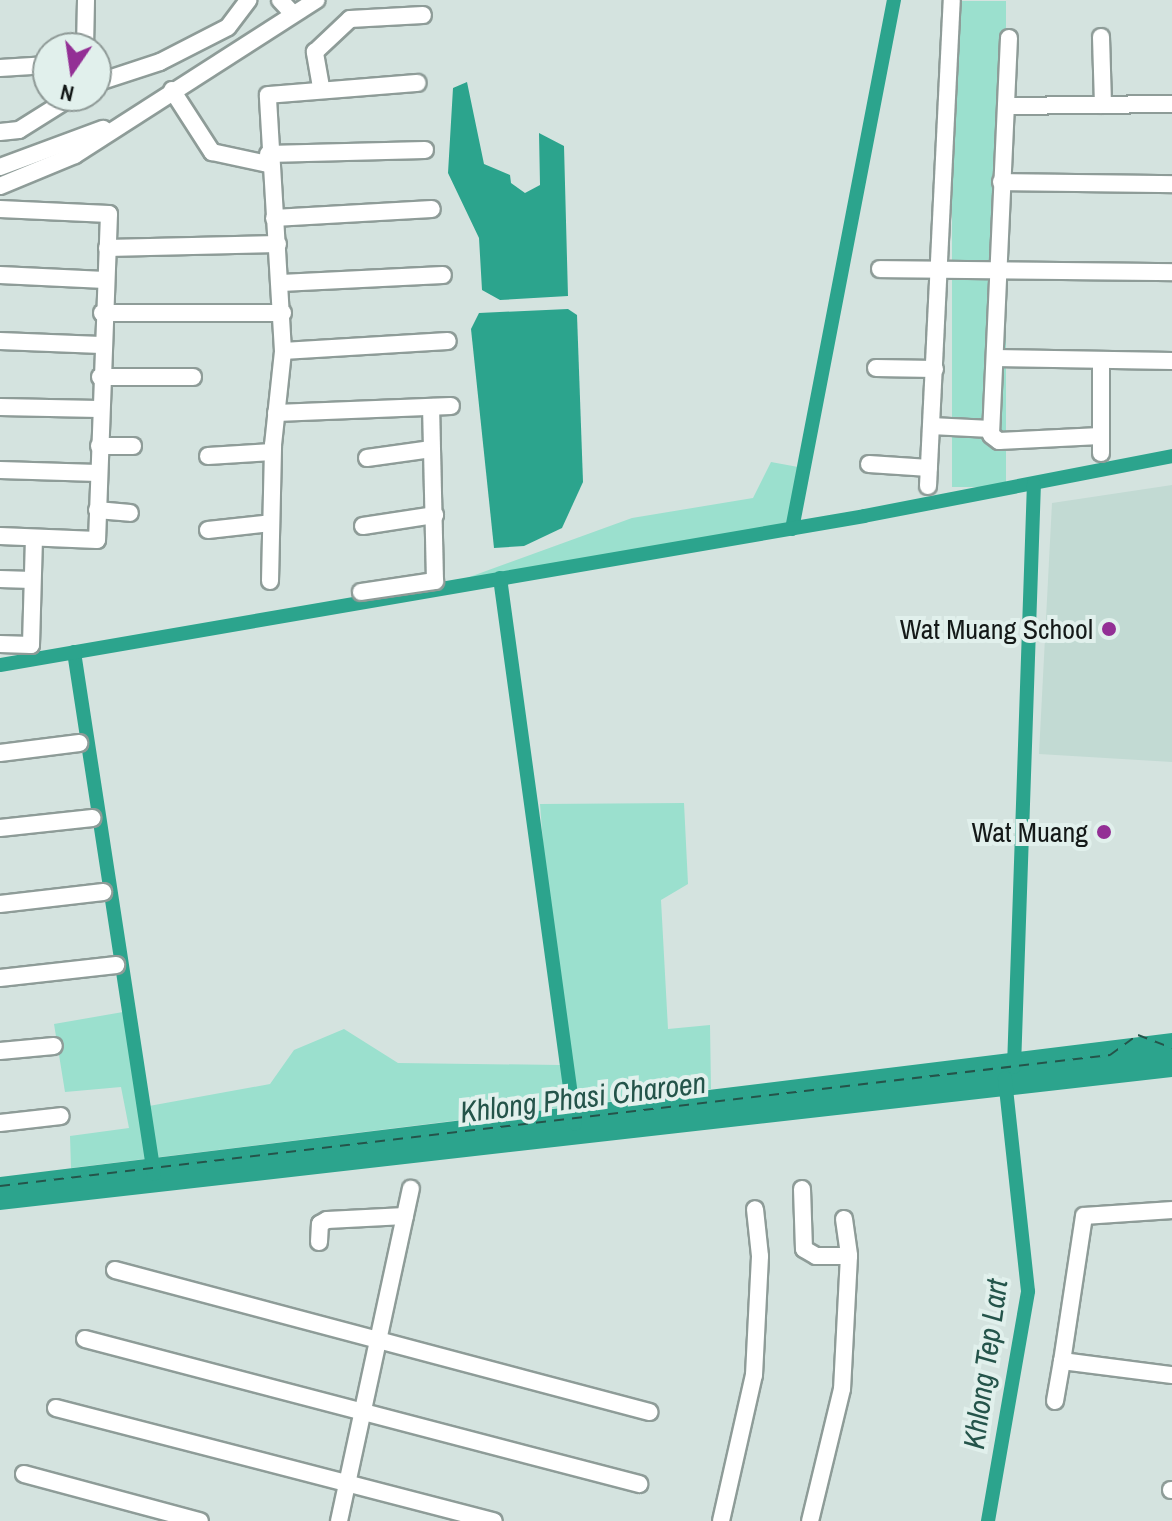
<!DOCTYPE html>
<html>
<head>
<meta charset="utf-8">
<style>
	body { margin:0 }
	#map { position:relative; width:1172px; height:1521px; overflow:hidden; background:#d4e3df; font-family:"Archivo Narrow",sans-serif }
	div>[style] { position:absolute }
	.built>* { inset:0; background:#c2dad3 }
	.green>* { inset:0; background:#9be0ce; transform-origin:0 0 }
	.water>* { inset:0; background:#2ca48d }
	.canal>* { height:14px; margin:-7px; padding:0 7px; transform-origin:7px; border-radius:7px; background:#2ca48d }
	.ferry>* { height:2px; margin-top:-1px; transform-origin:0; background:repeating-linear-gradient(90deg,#24544a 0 10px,transparent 0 18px) }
	.roads { filter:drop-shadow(2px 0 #8e9c98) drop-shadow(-2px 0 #8e9c98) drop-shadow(0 2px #8e9c98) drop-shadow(0 -2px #8e9c98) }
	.street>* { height:16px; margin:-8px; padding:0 8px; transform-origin:8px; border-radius:8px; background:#fff }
	.dots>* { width:22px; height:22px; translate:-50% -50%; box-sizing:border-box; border:4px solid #e1f0ec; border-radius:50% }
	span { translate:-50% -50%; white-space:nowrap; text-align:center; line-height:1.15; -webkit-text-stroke:8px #e1f0ec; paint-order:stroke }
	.poi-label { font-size:28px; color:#141918 }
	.right { translate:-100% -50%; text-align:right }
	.water-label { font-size:30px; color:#24544a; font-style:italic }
	.north { position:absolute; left:32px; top:32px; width:80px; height:80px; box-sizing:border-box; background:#e1f0ec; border:2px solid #8f9a97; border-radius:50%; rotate:193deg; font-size:22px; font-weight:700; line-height:32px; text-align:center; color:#141918 }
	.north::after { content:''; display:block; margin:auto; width:28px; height:36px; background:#932f95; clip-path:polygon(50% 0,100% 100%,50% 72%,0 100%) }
</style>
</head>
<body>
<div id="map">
	<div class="built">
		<i style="clip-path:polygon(1172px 485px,1172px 762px,1039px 754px,1052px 503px)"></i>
	</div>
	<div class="green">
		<i style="left:952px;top:1px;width:54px;height:486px"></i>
		<i style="clip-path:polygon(771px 462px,809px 469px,796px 532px,506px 584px,464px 579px,632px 518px,753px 498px)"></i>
		<i style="clip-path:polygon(684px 803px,688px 884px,661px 900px,668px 1029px,710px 1025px,711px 1089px,71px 1168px,70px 1136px,129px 1128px,121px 1087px,65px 1092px,54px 1024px,123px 1012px,138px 1108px,270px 1084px,294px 1050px,344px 1029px,398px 1063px,560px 1065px,540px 804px)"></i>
	</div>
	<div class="water">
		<i style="clip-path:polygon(467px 82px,484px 164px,510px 175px,511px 183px,525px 193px,540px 185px,539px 133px,564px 146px,568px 296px,500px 300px,482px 290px,479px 238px,448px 173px,453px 88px)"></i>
		<i style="clip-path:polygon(568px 309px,577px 315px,583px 482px,562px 528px,524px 546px,494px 548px,471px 329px,479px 313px)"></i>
		<i style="clip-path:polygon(1172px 1033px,1172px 1077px,0 1210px,0 1177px)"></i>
	</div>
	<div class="canal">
		<i style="left:792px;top:529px;width:539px;rotate:-79.09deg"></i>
		<i style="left:500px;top:578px;width:551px;rotate:82.18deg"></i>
		<i style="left:74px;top:652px;width:528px;rotate:81.29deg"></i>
		<i style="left:0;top:665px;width:877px;rotate:-9.78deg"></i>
		<i style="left:864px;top:516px;width:314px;rotate:-11deg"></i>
		<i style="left:1014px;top:1067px;width:583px;rotate:-88.04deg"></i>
		<i style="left:988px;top:1521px;width:233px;rotate:-80.1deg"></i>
		<i style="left:1028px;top:1291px;width:214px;rotate:-96.2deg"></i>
	</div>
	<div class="ferry">
		<i style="left:0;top:1186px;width:1118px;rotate:-6.73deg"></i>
		<i style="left:1110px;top:1055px;width:34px;rotate:-36deg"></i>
		<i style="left:1138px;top:1035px;width:36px;rotate:21deg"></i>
	</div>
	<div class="roads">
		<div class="street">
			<i style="left:280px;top:0;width:19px;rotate:47deg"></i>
			<i style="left:1101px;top:37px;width:68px;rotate:88.3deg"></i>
			<i style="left:1009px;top:38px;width:397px;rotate:92.6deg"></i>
			<i style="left:991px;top:435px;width:10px;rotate:37deg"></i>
			<i style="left:999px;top:441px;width:101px;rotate:-2.8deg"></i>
			<i style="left:85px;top:48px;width:48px;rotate:-88.8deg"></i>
			<i style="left:0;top:68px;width:48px;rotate:-3.6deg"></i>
			<i style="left:96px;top:83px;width:67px;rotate:-18.2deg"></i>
			<i style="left:160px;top:62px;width:76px;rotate:-27.2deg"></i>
			<i style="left:228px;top:27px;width:34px;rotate:-53deg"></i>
			<i style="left:321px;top:87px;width:36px;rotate:-100deg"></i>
			<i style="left:315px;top:52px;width:48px;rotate:-43.3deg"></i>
			<i style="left:350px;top:19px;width:73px;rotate:-3.1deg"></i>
			<i style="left:172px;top:90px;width:74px;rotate:57.2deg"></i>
			<i style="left:212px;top:152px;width:57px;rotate:12.1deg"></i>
			<i style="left:1006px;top:106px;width:166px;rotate:-0.7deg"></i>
			<i style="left:0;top:132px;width:19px;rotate:-6deg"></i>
			<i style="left:19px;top:130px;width:64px;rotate:-32.2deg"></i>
			<i style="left:268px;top:154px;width:157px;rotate:-1.5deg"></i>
			<i style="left:0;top:167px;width:110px;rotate:-20.3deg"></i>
			<i style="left:1001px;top:182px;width:171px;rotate:0.7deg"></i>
			<i style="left:0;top:186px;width:81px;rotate:-22.5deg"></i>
			<i style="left:75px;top:155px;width:287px;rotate:-32.7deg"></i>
			<i style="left:0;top:209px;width:109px;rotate:2.6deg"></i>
			<i style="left:109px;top:214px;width:326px;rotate:92.1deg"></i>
			<i style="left:97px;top:540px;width:97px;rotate:-177.6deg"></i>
			<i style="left:274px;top:218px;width:158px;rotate:-3.3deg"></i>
			<i style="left:107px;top:248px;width:171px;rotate:-1.3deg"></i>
			<i style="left:880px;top:269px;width:292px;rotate:0.6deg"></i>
			<i style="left:0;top:275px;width:105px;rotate:2.7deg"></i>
			<i style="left:281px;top:283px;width:162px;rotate:-2.8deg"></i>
			<i style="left:102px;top:313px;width:181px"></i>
			<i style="left:0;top:341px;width:101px;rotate:2.3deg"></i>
			<i style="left:283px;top:351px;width:165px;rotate:-3.5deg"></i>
			<i style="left:995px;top:358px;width:177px;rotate:1deg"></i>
			<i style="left:1101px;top:360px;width:93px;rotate:90deg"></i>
			<i style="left:876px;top:368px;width:59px;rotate:1deg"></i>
			<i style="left:100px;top:377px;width:93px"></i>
			<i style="left:0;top:407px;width:99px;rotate:1.2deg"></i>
			<i style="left:276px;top:413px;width:175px;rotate:-2.3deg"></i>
			<i style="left:931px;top:426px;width:60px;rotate:2.9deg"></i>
			<i style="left:99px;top:446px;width:34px"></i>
			<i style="left:208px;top:456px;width:64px;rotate:-3.6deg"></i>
			<i style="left:367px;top:458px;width:65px;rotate:-8deg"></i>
			<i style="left:869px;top:464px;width:60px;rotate:3.8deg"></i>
			<i style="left:0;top:470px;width:98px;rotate:1.8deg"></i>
			<i style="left:928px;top:486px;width:486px;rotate:-87.2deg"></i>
			<i style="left:97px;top:510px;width:33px;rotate:5deg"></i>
			<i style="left:363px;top:526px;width:73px;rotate:-8.7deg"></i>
			<i style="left:208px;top:530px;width:63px;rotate:-6.3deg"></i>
			<i style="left:0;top:579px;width:32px;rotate:2deg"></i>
			<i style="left:270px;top:581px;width:136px;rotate:-88.7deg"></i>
			<i style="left:273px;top:445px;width:95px;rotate:-83.9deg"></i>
			<i style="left:283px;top:351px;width:256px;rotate:-93.4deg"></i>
			<i style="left:268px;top:95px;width:150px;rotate:-4.6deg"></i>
			<i style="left:361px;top:592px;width:75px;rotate:-8.5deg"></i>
			<i style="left:435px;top:581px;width:174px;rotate:-91.3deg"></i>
			<i style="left:0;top:644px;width:31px;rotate:2deg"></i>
			<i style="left:31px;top:645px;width:107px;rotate:-88.4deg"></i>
			<i style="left:0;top:753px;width:80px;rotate:-7.2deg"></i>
			<i style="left:0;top:828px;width:93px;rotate:-6.2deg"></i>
			<i style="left:0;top:904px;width:104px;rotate:-6.6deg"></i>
			<i style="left:0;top:978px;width:117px;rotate:-6.4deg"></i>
			<i style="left:0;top:1051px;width:54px;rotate:-5.3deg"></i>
			<i style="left:0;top:1123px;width:61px;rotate:-6.5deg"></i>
			<i style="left:802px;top:1189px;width:60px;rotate:88.1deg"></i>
			<i style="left:804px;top:1249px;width:14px;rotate:30deg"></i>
			<i style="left:816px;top:1256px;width:33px"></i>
			<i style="left:849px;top:1256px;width:133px;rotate:93deg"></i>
			<i style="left:842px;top:1389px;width:136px;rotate:103.6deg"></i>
			<i style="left:1172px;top:1210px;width:88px;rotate:176.1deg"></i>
			<i style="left:1084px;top:1216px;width:147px;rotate:98.6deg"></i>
			<i style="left:1062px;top:1361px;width:111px;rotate:7.3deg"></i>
			<i style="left:844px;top:1219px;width:37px;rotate:82deg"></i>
			<i style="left:319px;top:1242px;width:18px;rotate:-87deg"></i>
			<i style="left:320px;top:1224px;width:8px;rotate:-30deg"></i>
			<i style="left:327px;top:1220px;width:78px;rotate:-2.9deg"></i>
			<i style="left:115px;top:1270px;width:553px;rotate:14.89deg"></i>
			<i style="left:85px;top:1339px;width:573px;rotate:14.67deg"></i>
			<i style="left:1055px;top:1401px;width:41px;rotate:-80.1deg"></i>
			<i style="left:56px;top:1408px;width:452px;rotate:14.5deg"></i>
			<i style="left:24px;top:1474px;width:182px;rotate:15deg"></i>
			<i style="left:1171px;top:1490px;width:1px"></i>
			<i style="left:339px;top:1521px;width:340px;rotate:-77.8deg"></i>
			<i style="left:721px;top:1521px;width:150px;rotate:-77.3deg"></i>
			<i style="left:754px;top:1375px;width:119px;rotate:-87.1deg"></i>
			<i style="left:760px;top:1256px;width:47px;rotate:-96.1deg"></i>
		</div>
	</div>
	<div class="dots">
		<i style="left:1109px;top:629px;background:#932f95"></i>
		<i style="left:1104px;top:832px;background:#932f95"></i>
	</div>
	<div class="poi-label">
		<span class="right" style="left:1093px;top:629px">Wat Muang School</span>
		<span class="right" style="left:1088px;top:832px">Wat Muang</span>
	</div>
	<div class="water-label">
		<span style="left:583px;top:1097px;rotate:-7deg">Khlong Phasi Charoen</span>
		<span style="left:985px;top:1364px;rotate:-82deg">Khlong Tep Lart</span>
	</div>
	<div class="north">N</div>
</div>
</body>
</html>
